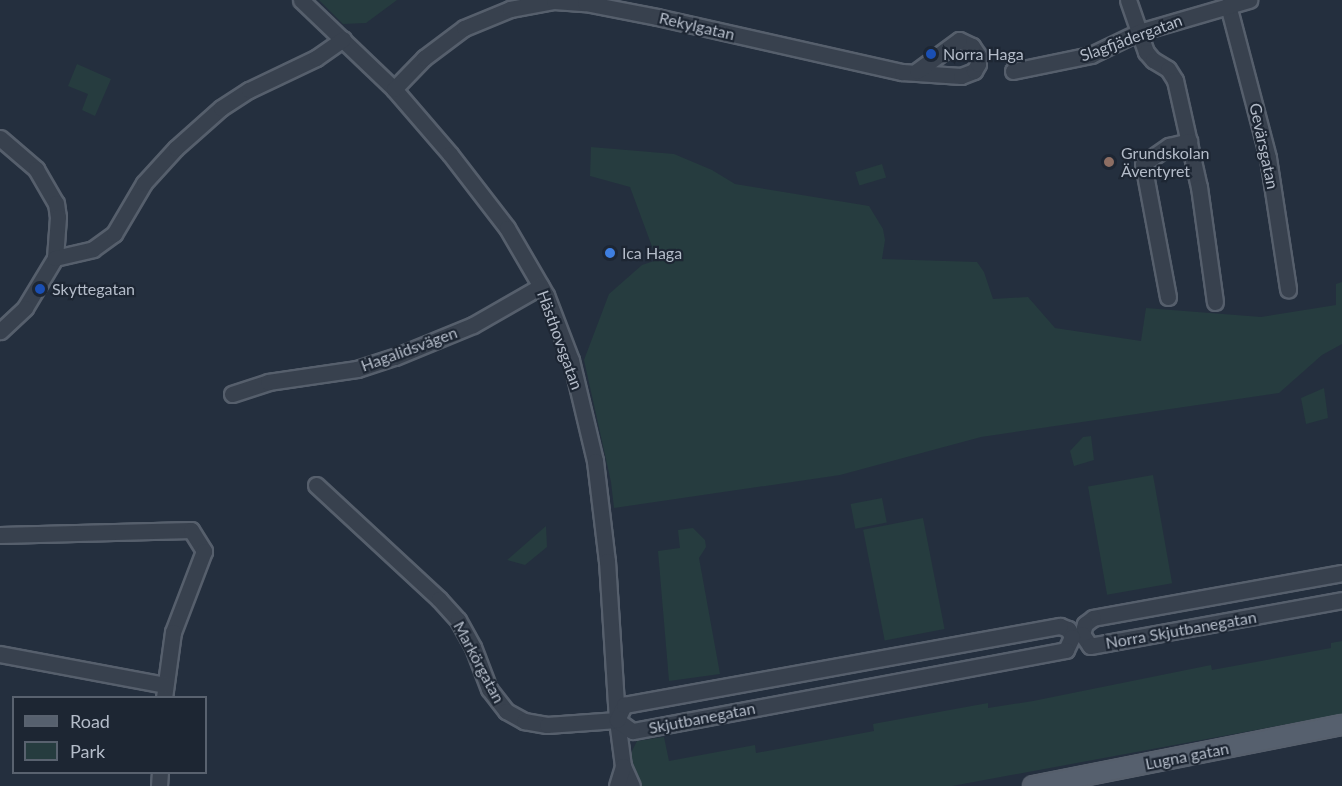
<!DOCTYPE html>
<html>
<head>
<meta charset="utf-8">
<style>
	body { margin:0 }
	#map { position:relative; width:1342px; height:786px; overflow:hidden; background:#242f3e; font-family:Lato,sans-serif }
	div>[style] { position:absolute }
	.green>* { inset:0; background:#263c3f; transform-origin:0 0 }
	.roads { filter:drop-shadow(2px 0 #565f6c) drop-shadow(-2px 0 #565f6c) drop-shadow(0 2px #565f6c) drop-shadow(0 -2px #565f6c) }
	.minor>* { height:15px; margin:-7.5px; padding:0 7.5px; transform-origin:7.5px; border-radius:7.5px; background:#38414e }
	.major>* { height:18px; margin:-9px; padding:0 9px; transform-origin:9px; border-radius:9px; background:#56606e }
	.dots>* { width:16px; height:16px; translate:-50% -50%; box-sizing:border-box; border:3px solid #1d2633; border-radius:50% }
	span { translate:-50% -50%; white-space:nowrap; text-align:center; line-height:1.15; -webkit-text-stroke:4.5px #1d2633; paint-order:stroke }
	.street-label { font-size:16px; color:#b4bcc9 }
	.poi-label { font-size:16px; color:#b4bcc9 }
	.left { translate:0 -50%; text-align:left }
	.legend { position:absolute; left:12px; top:696px; width:195px; height:78px; box-sizing:border-box; background:#1d2633; border:2px solid #59626f; margin:0; padding:8px 10px; list-style:none; font-size:18px; color:#b4bcc9 }
	.legend li { display:flex; align-items:center; gap:12px; height:30px }
	.legend b { width:30px; border:2px solid #59626f }
</style>
</head>
<body>
<div id="map">
	<div class="green">
		<i style="clip-path:polygon(319px 0,397px 0,366px 23px,343px 24px)"></i>
		<i style="clip-path:polygon(77px 64px,111px 79px,95px 116px,82px 110px,88px 94px,68px 86px)"></i>
		<i style="clip-path:polygon(591px 147px,674px 154px,712px 170px,735px 184px,869px 206px,883px 229px,885px 240px,882px 259px,977px 262px,984px 272px,993px 299px,1028px 297px,1055px 328px,1141px 341px,1146px 308px,1261px 317px,1336px 305px,1336px 284px,1342px 282px,1342px 344px,1322px 355px,1279px 393px,981px 437px,840px 475px,614px 508px,611px 482px,584px 360px,609px 294px,642px 265px,657px 260px,630px 187px,590px 176px)"></i>
		<i style="left:882px;top:164px;width:14px;height:28px;rotate:73deg"></i>
		<i style="clip-path:polygon(1324px 388px,1328px 418px,1306px 424px,1301px 398px)"></i>
		<i style="clip-path:polygon(1091px 436px,1094px 460px,1074px 466px,1070px 451px,1083px 437px)"></i>
		<i style="left:1153px;top:475px;width:110px;height:66px;rotate:80deg"></i>
		<i style="left:882px;top:498px;width:25px;height:32px;rotate:79deg"></i>
		<i style="left:923px;top:518px;width:113px;height:61px;rotate:79deg"></i>
		<i style="clip-path:polygon(546px 526px,547px 547px,525px 565px,507px 560px)"></i>
		<i style="clip-path:polygon(693px 528px,705px 540px,706px 547px,699px 558px,720px 674px,669px 681px,658px 551px,680px 548px,678px 530px)"></i>
		<i style="clip-path:polygon(1342px 641px,1342px 714px,952px 786px,641px 786px,631px 762px,632px 751px,637px 741px,664px 737px,669px 761px,755px 745px,756px 753px,874px 731px,873px 724px,988px 703px,988px 708px,1033px 701px,1211px 665px,1212px 670px,1331px 648px,1331px 643px)"></i>
	</div>
	<div class="roads">
		<div class="minor">
			<i style="left:301px;top:0;width:129px;rotate:43.7deg"></i>
			<i style="left:394px;top:89px;width:86px;rotate:49.3deg"></i>
			<i style="left:450px;top:154px;width:93px;rotate:52.4deg"></i>
			<i style="left:507px;top:228px;width:78px;rotate:59.8deg"></i>
			<i style="left:546px;top:295px;width:70px;rotate:69deg"></i>
			<i style="left:571px;top:360px;width:104px;rotate:76.6deg"></i>
			<i style="left:595px;top:461px;width:101px;rotate:83.2deg"></i>
			<i style="left:607px;top:561px;width:159px;rotate:86.4deg"></i>
			<i style="left:617px;top:720px;width:46px;rotate:82.6deg"></i>
			<i style="left:623px;top:766px;width:22px;rotate:66deg"></i>
			<i style="left:1128px;top:0;width:55px;rotate:70.9deg"></i>
			<i style="left:1146px;top:52px;width:11px;rotate:49deg"></i>
			<i style="left:1153px;top:60px;width:17px;rotate:31deg"></i>
			<i style="left:1168px;top:69px;width:13px;rotate:58deg"></i>
			<i style="left:1175px;top:80px;width:110px;rotate:77.4deg"></i>
			<i style="left:1199px;top:187px;width:116px;rotate:82.1deg"></i>
			<i style="left:1228px;top:5px;width:158px;rotate:75.3deg"></i>
			<i style="left:1268px;top:158px;width:133px;rotate:81.3deg"></i>
			<i style="left:1013px;top:71px;width:80px;rotate:-11.6deg"></i>
			<i style="left:1091px;top:55px;width:53px;rotate:-25.6deg"></i>
			<i style="left:1139px;top:32px;width:115px;rotate:-16.2deg"></i>
			<i style="left:394px;top:89px;width:43px;rotate:-45.9deg"></i>
			<i style="left:424px;top:58px;width:50px;rotate:-36.9deg"></i>
			<i style="left:464px;top:28px;width:50px;rotate:-22.4deg"></i>
			<i style="left:510px;top:9px;width:45px;rotate:-10.3deg"></i>
			<i style="left:554px;top:1px;width:31px;rotate:4deg"></i>
			<i style="left:585px;top:3px;width:73px;rotate:11deg"></i>
			<i style="left:657px;top:17px;width:251px;rotate:12.7deg"></i>
			<i style="left:902px;top:72px;width:59px;rotate:3.9deg"></i>
			<i style="left:961px;top:76px;width:14px;rotate:-21deg"></i>
			<i style="left:974px;top:71px;width:8px;rotate:-60deg"></i>
			<i style="left:978px;top:64px;width:9px;rotate:-90deg"></i>
			<i style="left:978px;top:55px;width:11px;rotate:-124deg"></i>
			<i style="left:972px;top:46px;width:14px;rotate:-155deg"></i>
			<i style="left:959px;top:40px;width:52px;rotate:143.6deg"></i>
			<i style="left:0;top:138px;width:48px;rotate:40.7deg"></i>
			<i style="left:36px;top:169px;width:39px;rotate:60deg"></i>
			<i style="left:56px;top:203px;width:14px;rotate:82deg"></i>
			<i style="left:58px;top:217px;width:41px;rotate:94.2deg"></i>
			<i style="left:55px;top:258px;width:58px;rotate:121deg"></i>
			<i style="left:25px;top:308px;width:34px;rotate:137deg"></i>
			<i style="left:55px;top:258px;width:39px;rotate:-13deg"></i>
			<i style="left:93px;top:249px;width:26px;rotate:-36deg"></i>
			<i style="left:114px;top:234px;width:59px;rotate:-59.5deg"></i>
			<i style="left:144px;top:183px;width:47px;rotate:-47.6deg"></i>
			<i style="left:176px;top:148px;width:60px;rotate:-41.6deg"></i>
			<i style="left:221px;top:108px;width:33px;rotate:-33deg"></i>
			<i style="left:249px;top:90px;width:74px;rotate:-25.5deg"></i>
			<i style="left:316px;top:58px;width:33px;rotate:-35deg"></i>
			<i style="left:1168px;top:297px;width:135px;rotate:-100.6deg"></i>
			<i style="left:1143px;top:164px;width:32px;rotate:-35deg"></i>
			<i style="left:1169px;top:146px;width:21px;rotate:-14deg"></i>
			<i style="left:232px;top:394px;width:38px;rotate:-18deg"></i>
			<i style="left:268px;top:382px;width:90px;rotate:-8.3deg"></i>
			<i style="left:357px;top:369px;width:40px;rotate:-18deg"></i>
			<i style="left:395px;top:357px;width:84px;rotate:-22.3deg"></i>
			<i style="left:473px;top:325px;width:78px;rotate:-29.8deg"></i>
			<i style="left:316px;top:485px;width:168px;rotate:42.8deg"></i>
			<i style="left:439px;top:599px;width:28px;rotate:48deg"></i>
			<i style="left:458px;top:620px;width:31px;rotate:61deg"></i>
			<i style="left:473px;top:647px;width:45px;rotate:69.1deg"></i>
			<i style="left:489px;top:689px;width:28px;rotate:52deg"></i>
			<i style="left:506px;top:711px;width:21px;rotate:29deg"></i>
			<i style="left:524px;top:721px;width:23px;rotate:10deg"></i>
			<i style="left:547px;top:725px;width:70px;rotate:-4.1deg"></i>
			<i style="left:0;top:535px;width:191px;rotate:-1.5deg"></i>
			<i style="left:191px;top:530px;width:25px;rotate:58deg"></i>
			<i style="left:204px;top:551px;width:87px;rotate:110.9deg"></i>
			<i style="left:173px;top:632px;width:67px;rotate:97.8deg"></i>
			<i style="left:1342px;top:573px;width:253px;rotate:169.8deg"></i>
			<i style="left:1093px;top:618px;width:10px;rotate:143deg"></i>
			<i style="left:1085px;top:624px;width:10px;rotate:107deg"></i>
			<i style="left:1082px;top:634px;width:14px;rotate:56deg"></i>
			<i style="left:1090px;top:646px;width:256px;rotate:-10.3deg"></i>
			<i style="left:1060px;top:626px;width:9px;rotate:21deg"></i>
			<i style="left:1068px;top:629px;width:9px;rotate:63deg"></i>
			<i style="left:1072px;top:637px;width:14px;rotate:115deg"></i>
			<i style="left:1066px;top:650px;width:441px;rotate:169.4deg"></i>
			<i style="left:632px;top:731px;width:19px;rotate:-144deg"></i>
			<i style="left:617px;top:720px;width:17px;rotate:-65deg"></i>
			<i style="left:624px;top:705px;width:443px;rotate:-10.3deg"></i>
			<i style="left:0;top:654px;width:168px;rotate:10.6deg"></i>
			<i style="left:159px;top:786px;width:14px;rotate:-86deg"></i>
			<i style="left:617px;top:786px;width:21px;rotate:-73deg"></i>
		</div>
		<div class="major">
			<i style="left:1033px;top:786px;width:315px;rotate:-11.2deg"></i>
		</div>
	</div>
	<div class="dots">
		<i style="left:931px;top:54px;background:#1a4fb4"></i>
		<i style="left:1109px;top:162px;background:#8d6e63"></i>
		<i style="left:610px;top:253px;background:#3f7fe0"></i>
		<i style="left:40px;top:289px;background:#1a4fb4"></i>
	</div>
	<div class="street-label">
		<span style="left:697px;top:26px;rotate:13deg">Rekylgatan</span>
		<span style="left:1131px;top:38px;rotate:-20deg">Slagfjädergatan</span>
		<span style="left:1264px;top:146px;rotate:78deg">Gevärsgatan</span>
		<span style="left:560px;top:340px;rotate:70deg">Hästhovsgatan</span>
		<span style="left:409px;top:349px;rotate:-20deg">Hagalidsvägen</span>
		<span style="left:1181px;top:630px;rotate:-10deg">Norra Skjutbanegatan</span>
		<span style="left:479px;top:662px;rotate:62deg">Markörgatan</span>
		<span style="left:702px;top:718px;rotate:-11deg">Skjutbanegatan</span>
		<span style="left:1187px;top:756px;rotate:-11deg">Lugna gatan</span>
	</div>
	<div class="poi-label">
		<span class="left" style="left:943px;top:54px">Norra Haga</span>
		<span class="left" style="left:1121px;top:162px">Grundskolan<br>Äventyret</span>
		<span class="left" style="left:622px;top:253px">Ica Haga</span>
		<span class="left" style="left:52px;top:289px">Skyttegatan</span>
	</div>
	<ul class="legend">
	<li><b style="height:8px;background:#56606e"></b>Road</li>
	<li><b style="height:16px;background:#263c3f"></b>Park</li>
	</ul>
</div>
</body>
</html>
